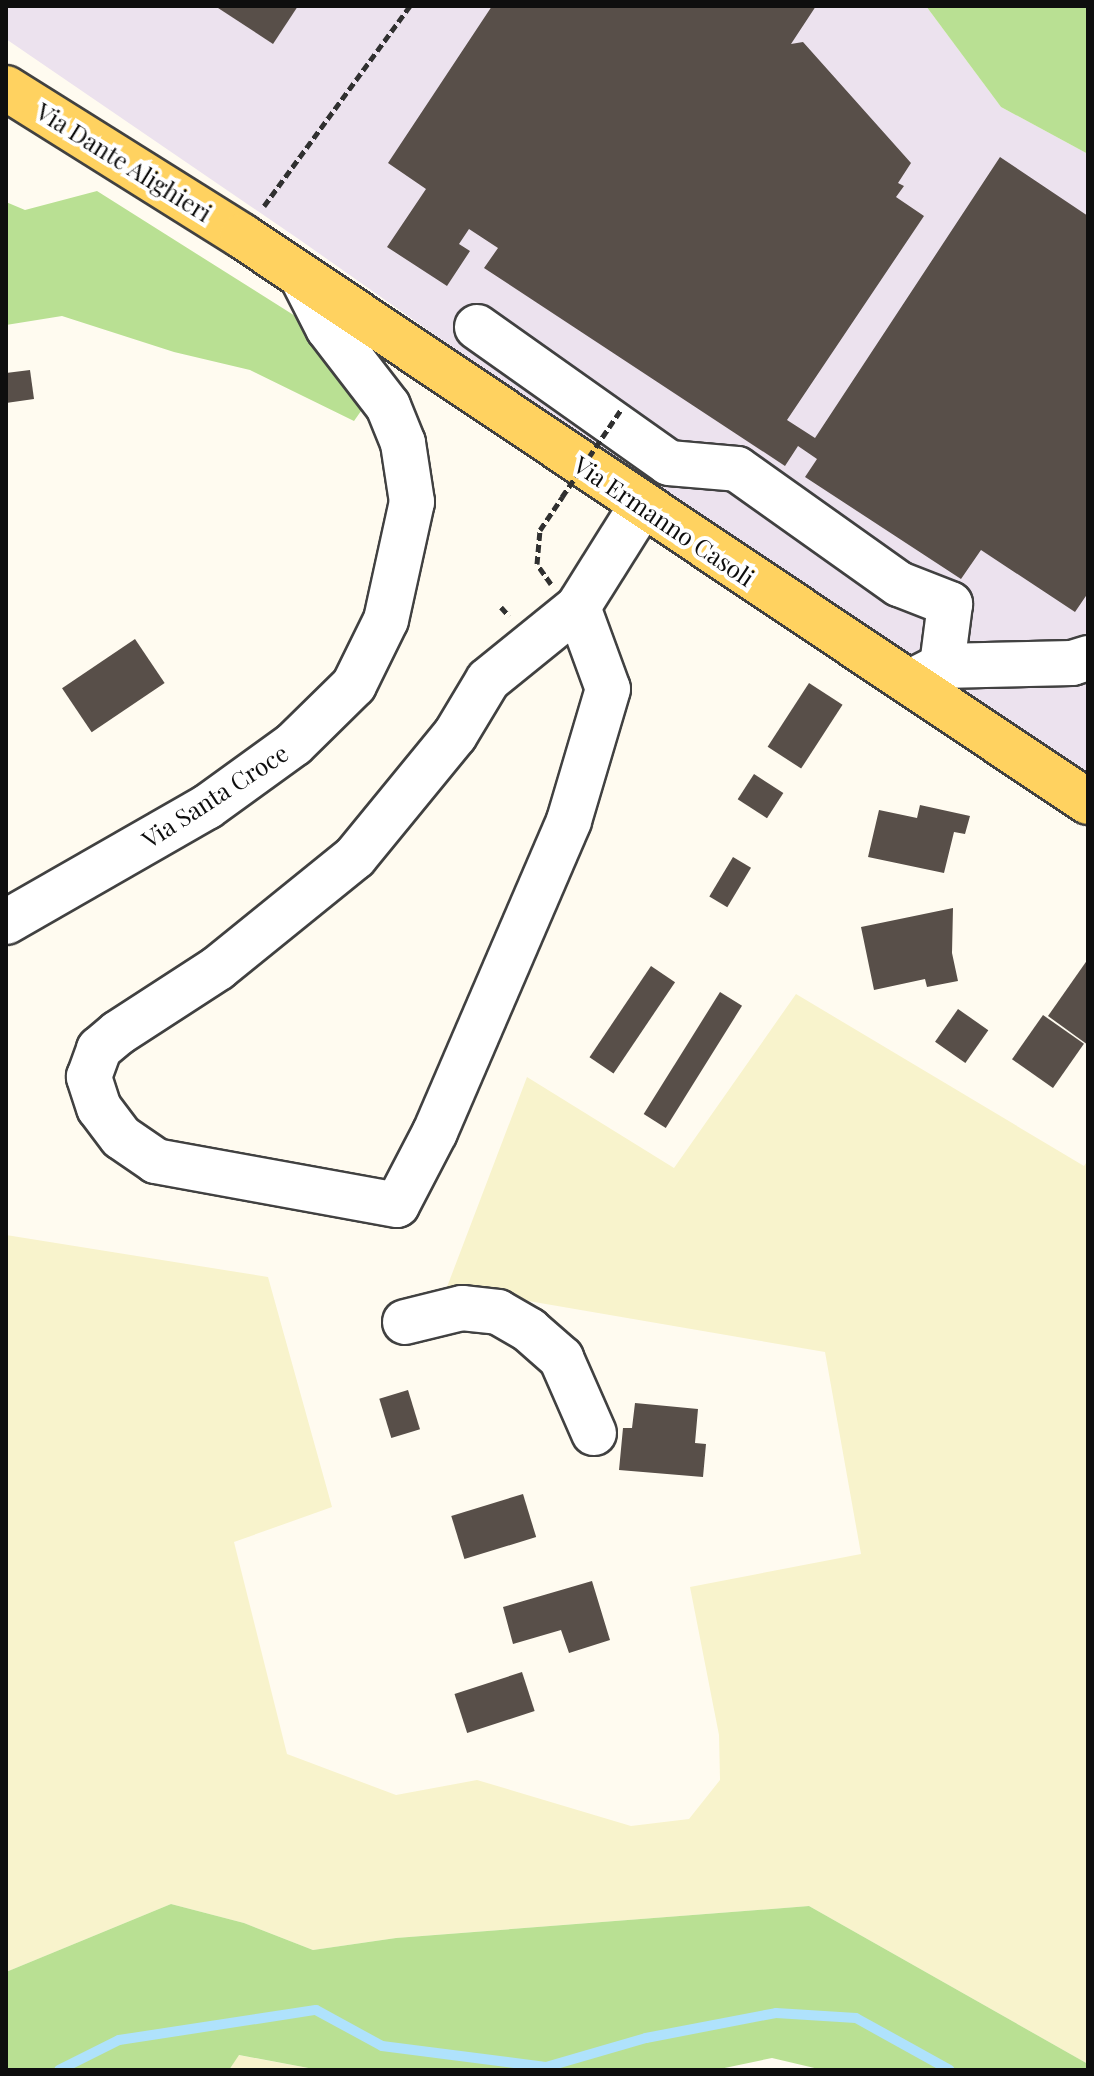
<!DOCTYPE html>
<html>
<head>
<meta charset="utf-8">
<style>
	body { margin:0 }
	#map { position:relative; width:1094px; height:2076px; overflow:hidden; background:#fffbf0; font-family:"Playfair Display",serif }
	div>[style] { position:absolute }
	.industrial>* { inset:0; background:#ece2ee }
	.farmland>* { inset:0; background:#f8f3cc }
	.forest>* { inset:0; background:#b9e093 }
	.stream>* { height:10px; margin:-5px; padding:0 5px; transform-origin:5px; border-radius:5px; background:#afe2fc }
	.building>* { inset:0; background:#584f49; transform-origin:0 0 }
	.path>* { height:5px; margin-top:-2.5px; transform-origin:0; background:repeating-linear-gradient(90deg,#303030 0 8px,transparent 0 12px) }
	.roads { filter:drop-shadow(2px 0 #414141) drop-shadow(-2px 0 #414141) drop-shadow(0 2px #414141) drop-shadow(0 -2px #414141) }
	.minor>* { height:44px; margin:-22px; padding:0 22px; transform-origin:22px; border-radius:22px; background:#fff }
	.major>* { height:44px; margin:-22px; padding:0 22px; transform-origin:22px; border-radius:22px; background:#ffd260 }
	.path-bridge>* { height:5px; margin-top:-2.5px; transform-origin:0; background:repeating-linear-gradient(90deg,#303030 0 8px,transparent 0 12px) }
	span { translate:-50% -50%; white-space:nowrap; text-align:center; line-height:1.15; -webkit-text-stroke:8px #fff; paint-order:stroke }
	.street-label { font-size:24px; color:#0e0e0e }
	.frame { position:absolute; inset:0; border:8px solid #0e0e0e; pointer-events:none }
</style>
</head>
<body>
<div id="map">
	<div class="industrial">
		<i style="clip-path:polygon(6px 6px,926px 6px,1001px 107px,1088px 154px,1088px 778px,885px 652px,300px 240px,6px 39px)"></i>
	</div>
	<div class="farmland">
		<i style="clip-path:polygon(796px 994px,1084px 1166px,1088px 1160px,1088px 2064px,809px 1906px,396px 1938px,313px 1950px,244px 1923px,171px 1904px,6px 1972px,6px 1235px,268px 1277px,332px 1507px,234px 1542px,287px 1754px,396px 1795px,477px 1780px,631px 1826px,689px 1819px,720px 1780px,719px 1735px,690px 1587px,861px 1554px,825px 1352px,447px 1287px,527px 1077px,674px 1168px)"></i>
		<i style="clip-path:polygon(238px 2055px,319px 2070px,229px 2070px)"></i>
	</div>
	<div class="forest">
		<i style="clip-path:polygon(926px 6px,1088px 6px,1088px 154px,1001px 107px)"></i>
		<i style="clip-path:polygon(97px 191px,387px 374px,354px 421px,250px 370px,174px 352px,62px 316px,6px 325px,6px 202px,25px 210px)"></i>
		<i style="clip-path:polygon(171px 1904px,244px 1923px,313px 1950px,396px 1938px,809px 1906px,1088px 2064px,1088px 2070px,823px 2070px,772px 2058px,715px 2070px,319px 2070px,239px 2055px,229px 2070px,6px 2070px,6px 1972px)"></i>
	</div>
	<div class="stream">
		<i style="left:59px;top:2070px;width:67px;rotate:-26.6deg"></i>
		<i style="left:119px;top:2040px;width:199px;rotate:-8.7deg"></i>
		<i style="left:316px;top:2010px;width:75px;rotate:28.6deg"></i>
		<i style="left:382px;top:2046px;width:165px;rotate:7.3deg"></i>
		<i style="left:546px;top:2067px;width:104px;rotate:-16.2deg"></i>
		<i style="left:646px;top:2038px;width:132px;rotate:-10.9deg"></i>
		<i style="left:776px;top:2013px;width:80px;rotate:3.6deg"></i>
		<i style="left:856px;top:2018px;width:107px;rotate:29deg"></i>
	</div>
	<div class="building">
		<i style="clip-path:polygon(215px 6px,298px 6px,273px 44px)"></i>
		<i style="clip-path:polygon(492px 6px,816px 6px,791px 44px,803px 42px,911px 163px,898px 183px,904px 186px,896px 197px,924px 216px,787px 420px,815px 438px,1000px 157px,1088px 216px,1088px 593px,1075px 612px,981px 550px,961px 579px,805px 477px,817px 459px,798px 446px,785px 466px,484px 268px,498px 248px,469px 229px,459px 244px,470px 251px,447px 286px,387px 247px,426px 189px,388px 163px)"></i>
		<i style="clip-path:polygon(30px 370px,34px 399px,6px 403px,6px 373px)"></i>
		<i style="left:135px;top:639px;width:53px;height:88px;rotate:56deg"></i>
		<i style="left:809px;top:683px;width:40px;height:76px;rotate:33deg"></i>
		<i style="left:754px;top:774px;width:35px;height:30px;rotate:33deg"></i>
		<i style="clip-path:polygon(920px 805px,970px 816px,965px 834px,954px 832px,944px 873px,868px 857px,879px 810px,917px 818px)"></i>
		<i style="left:733px;top:857px;width:21px;height:46px;rotate:31deg"></i>
		<i style="clip-path:polygon(953px 908px,952px 953px,958px 981px,927px 987px,925px 979px,874px 990px,861px 927px)"></i>
		<i style="clip-path:polygon(1088px 959px,1088px 1045px,1048px 1016px)"></i>
		<i style="left:651px;top:966px;width:29px;height:110px;rotate:34deg"></i>
		<i style="left:720px;top:992px;width:26px;height:144px;rotate:32deg"></i>
		<i style="left:958px;top:1009px;width:37px;height:40px;rotate:35deg"></i>
		<i style="left:1043px;top:1015px;width:50px;height:54px;rotate:35deg"></i>
		<i style="left:408px;top:1390px;width:41px;height:30px;rotate:73deg"></i>
		<i style="clip-path:polygon(635px 1403px,698px 1409px,695px 1443px,706px 1444px,703px 1477px,619px 1470px,623px 1428px,632px 1428px)"></i>
		<i style="left:523px;top:1494px;width:45px;height:75px;rotate:73deg"></i>
		<i style="clip-path:polygon(592px 1581px,610px 1640px,569px 1653px,561px 1630px,513px 1644px,503px 1607px)"></i>
		<i style="left:522px;top:1672px;width:41px;height:71px;rotate:72deg"></i>
	</div>
	<div class="path">
		<i style="left:264px;top:206px;width:248px;rotate:-53.9deg"></i>
		<i style="left:551px;top:584px;width:24px;rotate:-125deg"></i>
		<i style="left:537px;top:564px;width:34px;rotate:-85deg"></i>
		<i style="left:540px;top:530px;width:40px;rotate:-56deg"></i>
		<i style="left:501px;top:607px;width:12px;rotate:48deg"></i>
	</div>
	<div class="roads">
		<div class="minor">
			<i style="left:477px;top:327px;width:235px;rotate:35.3deg"></i>
			<i style="left:669px;top:463px;width:68px;rotate:5deg"></i>
			<i style="left:737px;top:469px;width:199px;rotate:35.4deg"></i>
			<i style="left:899px;top:584px;width:55px;rotate:21.4deg"></i>
			<i style="left:950px;top:604px;width:63px;rotate:97.4deg"></i>
			<i style="left:578px;top:607px;width:87px;rotate:69.9deg"></i>
			<i style="left:608px;top:689px;width:138px;rotate:106.5deg"></i>
			<i style="left:569px;top:821px;width:339px;rotate:113.3deg"></i>
			<i style="left:435px;top:1132px;width:82px;rotate:117.5deg"></i>
			<i style="left:397px;top:1205px;width:245px;rotate:-169.7deg"></i>
			<i style="left:156px;top:1161px;width:42px;rotate:-145.6deg"></i>
			<i style="left:121px;top:1137px;width:36px;rotate:-127deg"></i>
			<i style="left:99px;top:1108px;width:33px;rotate:-108deg"></i>
			<i style="left:89px;top:1077px;width:30px;rotate:-70deg"></i>
			<i style="left:99px;top:1049px;width:25px;rotate:-40deg"></i>
			<i style="left:118px;top:1033px;width:119px;rotate:-33deg"></i>
			<i style="left:218px;top:968px;width:176px;rotate:-39deg"></i>
			<i style="left:355px;top:857px;width:158px;rotate:-50.7deg"></i>
			<i style="left:455px;top:735px;width:64px;rotate:-59deg"></i>
			<i style="left:488px;top:680px;width:116px;rotate:-39deg"></i>
			<i style="left:578px;top:607px;width:120px;rotate:-57.9deg"></i>
			<i style="left:916px;top:679px;width:29px;rotate:-27deg"></i>
			<i style="left:942px;top:666px;width:130px;rotate:-1.3deg"></i>
			<i style="left:1072px;top:663px;width:17px;rotate:-17deg"></i>
			<i style="left:6px;top:922px;width:232px;rotate:-29.8deg"></i>
			<i style="left:207px;top:807px;width:107px;rotate:-35.9deg"></i>
			<i style="left:294px;top:744px;width:84px;rotate:-44.5deg"></i>
			<i style="left:354px;top:685px;width:72px;rotate:-63.8deg"></i>
			<i style="left:386px;top:620px;width:121px;rotate:-77.6deg"></i>
			<i style="left:412px;top:502px;width:60px;rotate:-98.7deg"></i>
			<i style="left:403px;top:443px;width:40px;rotate:-112deg"></i>
			<i style="left:388px;top:406px;width:98px;rotate:-127.6deg"></i>
			<i style="left:328px;top:328px;width:57px;rotate:-117deg"></i>
			<i style="left:405px;top:1322px;width:59px;rotate:-13.8deg"></i>
			<i style="left:462px;top:1308px;width:36px;rotate:6deg"></i>
			<i style="left:498px;top:1312px;width:36px;rotate:30deg"></i>
			<i style="left:529px;top:1330px;width:43px;rotate:41.2deg"></i>
			<i style="left:561px;top:1358px;width:82px;rotate:66.3deg"></i>
		</div>
		<div class="major">
			<i style="left:6px;top:88px;width:279px;rotate:32.1deg"></i>
			<i style="left:242px;top:236px;width:1018px;rotate:33.78deg"></i>
		</div>
	</div>
	<div class="path-bridge">
		<i style="left:562px;top:497px;width:107px;rotate:-56deg"></i>
	</div>
	<div class="street-label">
		<span style="left:124px;top:162px;rotate:32deg">Via Dante Alighieri</span>
		<span style="left:664px;top:521px;rotate:34deg">Via Ermanno Casoli</span>
		<span style="left:215px;top:796px;rotate:-33deg">Via Santa Croce</span>
	</div>
	<div class="frame"></div>
</div>
</body>
</html>
